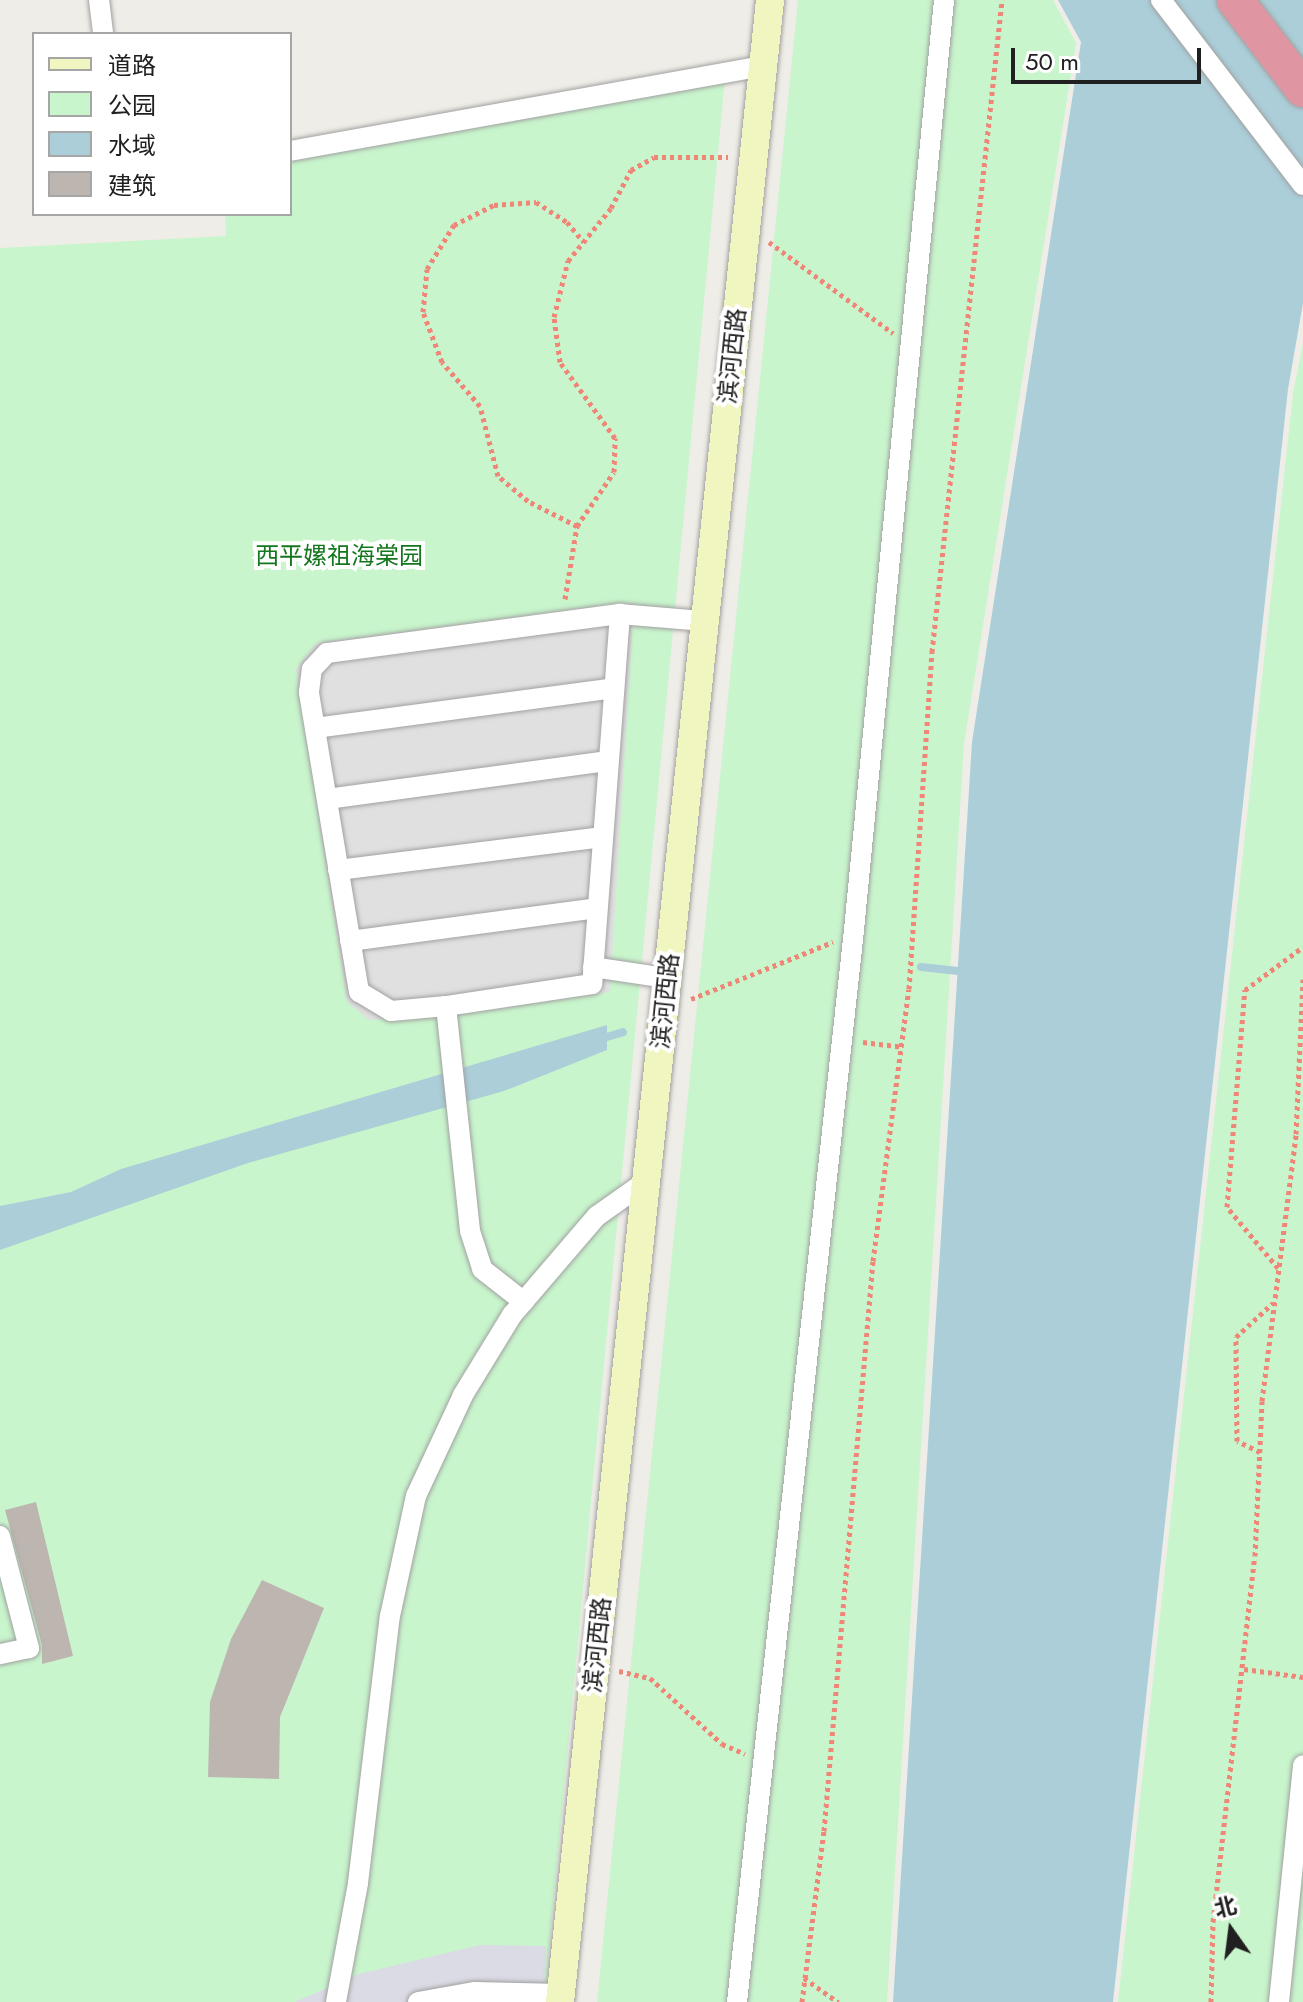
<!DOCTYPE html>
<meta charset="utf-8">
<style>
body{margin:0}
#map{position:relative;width:1303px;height:2002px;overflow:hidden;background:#efede7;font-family:Jost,"Noto Sans SC",sans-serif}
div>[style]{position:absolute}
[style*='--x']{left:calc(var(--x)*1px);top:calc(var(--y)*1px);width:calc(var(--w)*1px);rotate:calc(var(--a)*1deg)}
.park>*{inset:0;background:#c8f5cc}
.parking>*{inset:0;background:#e0e0e0}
.plaza>*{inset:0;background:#dbdbe5}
.water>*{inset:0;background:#abced9}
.stream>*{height:8px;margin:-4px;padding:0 4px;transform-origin:4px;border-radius:4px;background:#abced9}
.building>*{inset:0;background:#bdb6b0}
.path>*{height:5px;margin-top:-2.5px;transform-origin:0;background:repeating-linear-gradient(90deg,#ef8678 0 4px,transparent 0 8px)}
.roads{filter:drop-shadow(0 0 2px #a1a1a1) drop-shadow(0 0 2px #a1a1a1)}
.street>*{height:20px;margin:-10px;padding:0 10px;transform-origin:10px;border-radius:10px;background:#fff}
.secondary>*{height:28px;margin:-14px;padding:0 14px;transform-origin:14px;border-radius:14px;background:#f1f5bf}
.highway>*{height:36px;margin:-18px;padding:0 18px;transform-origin:18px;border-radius:18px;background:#e095a2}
span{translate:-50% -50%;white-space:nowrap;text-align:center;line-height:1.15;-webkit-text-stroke:8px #fff;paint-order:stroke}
.street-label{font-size:24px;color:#202020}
.park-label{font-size:24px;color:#14771e}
.legend{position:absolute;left:32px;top:32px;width:260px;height:184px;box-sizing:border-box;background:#fff;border:2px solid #a6a6a6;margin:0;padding:10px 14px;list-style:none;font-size:24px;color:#202020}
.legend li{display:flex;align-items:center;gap:16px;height:40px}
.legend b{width:40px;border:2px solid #a6a6a6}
.north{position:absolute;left:1191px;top:1890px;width:80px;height:80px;-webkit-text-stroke:6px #fff;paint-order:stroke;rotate:346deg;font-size:22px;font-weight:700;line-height:32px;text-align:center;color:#202020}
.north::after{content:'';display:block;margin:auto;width:28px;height:36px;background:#202020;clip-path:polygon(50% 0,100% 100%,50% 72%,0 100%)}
.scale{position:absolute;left:1011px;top:48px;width:190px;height:36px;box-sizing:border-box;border:4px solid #202020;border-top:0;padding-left:10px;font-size:24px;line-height:28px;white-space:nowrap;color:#202020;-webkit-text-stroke:6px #fff;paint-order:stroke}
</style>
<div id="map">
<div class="park">
<div style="clip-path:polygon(798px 0,1053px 0,1076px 43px,964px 744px,887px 2002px,597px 2002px)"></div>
<div style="clip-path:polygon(725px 78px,544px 2002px,0 2002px,0 248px,226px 236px,225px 214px,290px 214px,290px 161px)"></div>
<div style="clip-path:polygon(1303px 343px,1303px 2002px,1118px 2002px,1293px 394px)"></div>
</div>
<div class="parking">
<div style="clip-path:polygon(634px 602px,610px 992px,482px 1011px,369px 1020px,347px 1002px,296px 669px,316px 643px)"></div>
</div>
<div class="plaza">
<div style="clip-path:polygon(480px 1945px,546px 1946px,543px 2002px,295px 2002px,359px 1974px)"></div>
</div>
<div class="water">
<div style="clip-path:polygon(1058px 0,1303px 0,1303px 303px,1288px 389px,1113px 2002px,893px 2002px,972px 742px,1081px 42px)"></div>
<div style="clip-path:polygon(607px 1025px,607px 1050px,504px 1091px,248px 1163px,0 1250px,0 1206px,71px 1192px,121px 1169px)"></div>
</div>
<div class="stream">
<div style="--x:921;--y:967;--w:47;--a:6.1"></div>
<div style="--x:597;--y:1040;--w:27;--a:-17"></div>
</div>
<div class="building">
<div style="clip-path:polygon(36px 1502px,73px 1656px,42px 1664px,42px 1645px,5px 1510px)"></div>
<div style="clip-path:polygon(262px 1580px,324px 1608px,280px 1717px,279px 1779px,208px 1777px,210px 1702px,231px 1639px)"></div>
</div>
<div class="path">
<div style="--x:769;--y:242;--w:154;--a:36.3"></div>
<div style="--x:577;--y:526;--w:55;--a:-153"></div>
<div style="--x:528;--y:501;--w:39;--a:-140"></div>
<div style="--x:498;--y:476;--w:72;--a:-104.4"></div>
<div style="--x:480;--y:406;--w:58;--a:-130.8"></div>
<div style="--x:442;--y:362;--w:53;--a:-110.8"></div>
<div style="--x:423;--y:312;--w:43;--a:-84.7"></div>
<div style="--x:427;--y:269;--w:52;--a:-58.5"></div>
<div style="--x:454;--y:225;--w:45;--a:-26.6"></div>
<div style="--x:494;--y:205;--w:42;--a:-4.1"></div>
<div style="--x:536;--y:202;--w:37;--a:33"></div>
<div style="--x:567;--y:222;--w:26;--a:50"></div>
<div style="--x:565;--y:599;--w:74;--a:-80.7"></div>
<div style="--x:577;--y:526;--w:65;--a:-55.6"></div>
<div style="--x:614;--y:472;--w:34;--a:-88"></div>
<div style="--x:615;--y:438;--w:94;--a:-125.9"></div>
<div style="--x:560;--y:362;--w:45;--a:-97.6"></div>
<div style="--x:554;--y:317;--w:58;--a:-76"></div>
<div style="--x:568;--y:261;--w:68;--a:-50.9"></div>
<div style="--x:611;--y:208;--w:43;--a:-62.2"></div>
<div style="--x:631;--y:170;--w:26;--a:-29"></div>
<div style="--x:654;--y:157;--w:74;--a:0"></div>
<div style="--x:691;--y:999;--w:153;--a:-21.9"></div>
<div style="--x:863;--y:1042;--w:39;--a:7"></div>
<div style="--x:1278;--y:1268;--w:80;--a:-129.9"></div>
<div style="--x:1227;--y:1207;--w:218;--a:-85.3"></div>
<div style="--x:1245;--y:990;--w:72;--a:-36.6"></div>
<div style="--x:1260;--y:1452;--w:25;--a:-154"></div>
<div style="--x:1237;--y:1441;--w:104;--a:-90.6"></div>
<div style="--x:1236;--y:1337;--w:50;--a:-42.6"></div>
<div style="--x:1244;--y:1669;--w:60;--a:7.7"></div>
<div style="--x:619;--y:1671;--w:32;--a:13"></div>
<div style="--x:650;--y:1678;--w:98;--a:42.5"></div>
<div style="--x:722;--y:1744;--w:25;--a:23"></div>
<div style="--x:804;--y:1978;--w:42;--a:35.2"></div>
<div style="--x:802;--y:2002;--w:172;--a:-82.7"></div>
<div style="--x:824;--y:1831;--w:572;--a:-85.09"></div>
<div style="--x:873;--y:1261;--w:274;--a:-82.5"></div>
<div style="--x:909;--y:989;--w:338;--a:-86.1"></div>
<div style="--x:932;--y:652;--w:656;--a:-83.87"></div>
<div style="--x:1211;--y:2002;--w:80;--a:-88.6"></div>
<div style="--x:1213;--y:1922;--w:368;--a:-83.5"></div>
<div style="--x:1255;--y:1556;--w:155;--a:-87.4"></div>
<div style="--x:1262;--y:1401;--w:269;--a:-82.7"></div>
<div style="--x:1296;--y:1134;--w:155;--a:-87.4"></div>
</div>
<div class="roads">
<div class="street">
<div style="--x:99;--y:0;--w:34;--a:83"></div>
<div style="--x:1161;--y:0;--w:233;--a:52.5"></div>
<div style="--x:290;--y:151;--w:481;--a:-10.2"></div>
<div style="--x:620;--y:614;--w:84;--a:4.8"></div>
<div style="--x:315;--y:728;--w:302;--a:-7.6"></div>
<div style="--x:327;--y:799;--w:284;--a:-7.7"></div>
<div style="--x:338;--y:870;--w:267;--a:-7.1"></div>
<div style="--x:350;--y:941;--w:249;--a:-7.6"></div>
<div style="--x:593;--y:967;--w:75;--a:8.5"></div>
<div style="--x:446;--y:1006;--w:55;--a:174.8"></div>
<div style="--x:391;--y:1011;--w:37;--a:-149"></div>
<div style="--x:359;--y:992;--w:304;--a:-99.5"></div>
<div style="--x:309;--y:692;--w:23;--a:-83"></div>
<div style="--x:312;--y:669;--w:22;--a:-47"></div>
<div style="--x:327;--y:653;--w:296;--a:-7.6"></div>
<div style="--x:620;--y:614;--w:371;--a:94.3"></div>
<div style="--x:592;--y:984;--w:148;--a:171.4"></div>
<div style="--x:446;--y:1006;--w:226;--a:83.9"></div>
<div style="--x:470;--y:1231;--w:40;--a:72"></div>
<div style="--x:482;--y:1269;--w:53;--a:38.2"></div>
<div style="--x:0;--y:1536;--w:116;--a:75.5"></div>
<div style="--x:29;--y:1648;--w:30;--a:168"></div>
<div style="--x:336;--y:2002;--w:121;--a:-79.5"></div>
<div style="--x:358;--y:1883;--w:269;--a:-83.2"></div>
<div style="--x:390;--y:1616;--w:123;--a:-77.8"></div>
<div style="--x:416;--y:1496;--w:111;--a:-65"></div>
<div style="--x:463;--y:1395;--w:94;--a:-58.5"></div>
<div style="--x:512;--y:1315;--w:130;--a:-49.4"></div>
<div style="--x:597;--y:1216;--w:59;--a:-35.3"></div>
<div style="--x:418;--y:2002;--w:58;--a:-10"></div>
<div style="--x:475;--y:1992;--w:86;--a:1.3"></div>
<div style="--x:737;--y:2002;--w:1068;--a:-83.77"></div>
<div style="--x:853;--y:940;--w:944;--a:-84.47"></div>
<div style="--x:1279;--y:2002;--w:238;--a:-84.2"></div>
</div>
<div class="secondary">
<div style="--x:560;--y:2002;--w:2013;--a:-84.01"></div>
</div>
<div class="highway">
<div style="--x:1235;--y:0;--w:112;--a:52.6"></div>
</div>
</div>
<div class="street-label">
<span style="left:732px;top:356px;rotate:-84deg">滨河西路</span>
<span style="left:665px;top:1001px;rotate:-84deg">滨河西路</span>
<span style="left:597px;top:1645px;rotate:-84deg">滨河西路</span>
</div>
<div class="park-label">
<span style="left:339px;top:556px">西平嫘祖海棠园</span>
</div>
<ul class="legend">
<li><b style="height:10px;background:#f1f5bf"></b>道路</li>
<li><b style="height:22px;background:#c8f5cc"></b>公园</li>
<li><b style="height:22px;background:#abced9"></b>水域</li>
<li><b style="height:22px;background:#bdb6b0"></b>建筑</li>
</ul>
<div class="north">北</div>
<div class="scale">50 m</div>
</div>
